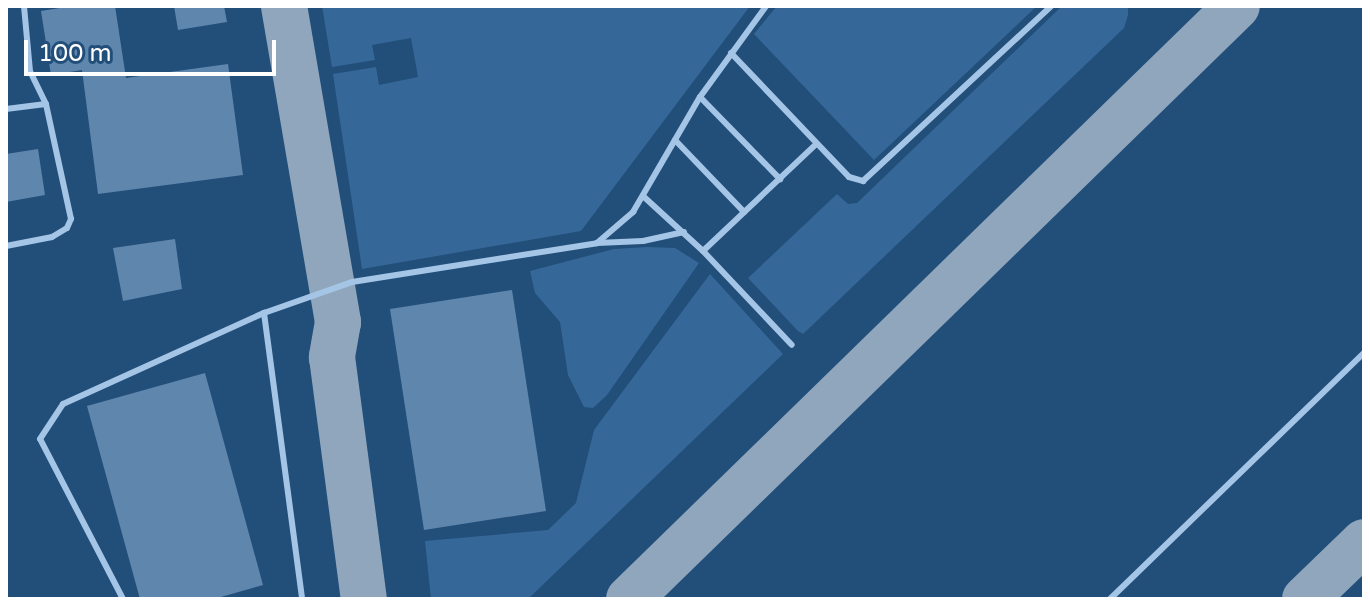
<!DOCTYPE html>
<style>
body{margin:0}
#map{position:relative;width:1370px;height:605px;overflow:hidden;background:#224e7a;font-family:"Varela Round",sans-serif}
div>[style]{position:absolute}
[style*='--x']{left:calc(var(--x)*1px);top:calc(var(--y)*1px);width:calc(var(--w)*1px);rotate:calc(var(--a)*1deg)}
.green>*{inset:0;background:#356898}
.taxiway>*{height:46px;margin:-23px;padding:0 23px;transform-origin:23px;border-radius:23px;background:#90a6bc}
.building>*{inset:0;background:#5f87ae}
.service>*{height:6px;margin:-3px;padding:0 3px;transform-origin:3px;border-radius:3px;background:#a4c5e5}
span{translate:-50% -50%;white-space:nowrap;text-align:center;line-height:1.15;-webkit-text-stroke:6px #224e7a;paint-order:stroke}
.frame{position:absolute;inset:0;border:8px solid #fff;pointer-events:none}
.scale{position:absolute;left:24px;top:40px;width:252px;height:36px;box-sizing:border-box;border:4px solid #fff;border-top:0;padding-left:10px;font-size:24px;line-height:28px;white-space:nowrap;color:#fff;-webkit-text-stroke:6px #224e7a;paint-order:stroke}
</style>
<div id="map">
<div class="green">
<div style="clip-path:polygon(322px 6px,750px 6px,581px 231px,362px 269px,333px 74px,376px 67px,379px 85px,418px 77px,411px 38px,372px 45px,375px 60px,332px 67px)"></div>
<div style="clip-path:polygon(777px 6px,1037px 6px,874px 160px,754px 34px)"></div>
<div style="clip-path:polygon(1062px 6px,1128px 6px,1128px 15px,1124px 28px,803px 334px,798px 331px,748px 278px,837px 194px,848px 204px,857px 203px)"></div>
<div style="clip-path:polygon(647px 247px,675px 248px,699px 263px,607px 395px,593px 408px,584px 407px,568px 375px,560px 322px,535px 293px,530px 271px,614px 249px)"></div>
<div style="clip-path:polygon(710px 274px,783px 354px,528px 599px,431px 599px,425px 541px,548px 530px,576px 503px,594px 430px)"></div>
</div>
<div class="taxiway">
<div style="--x:284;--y:6;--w:321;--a:80.3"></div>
<div style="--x:338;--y:322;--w:36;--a:100"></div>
<div style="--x:332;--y:357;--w:244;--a:82.5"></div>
<div style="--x:629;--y:599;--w:849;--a:-44.28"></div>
<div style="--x:1305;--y:599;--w:82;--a:-44"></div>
</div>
<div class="building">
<div style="clip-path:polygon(72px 6px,115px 6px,126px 78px,228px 64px,243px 175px,98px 194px,82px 70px,51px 75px,41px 11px)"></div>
<div style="clip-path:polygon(174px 6px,224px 6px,227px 22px,178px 30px)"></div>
<div style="clip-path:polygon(38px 149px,45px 195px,6px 202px,6px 154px)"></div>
<div style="clip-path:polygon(175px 239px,182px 289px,123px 301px,113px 248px)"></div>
<div style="clip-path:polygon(512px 290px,546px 511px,424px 530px,390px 309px)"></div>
<div style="clip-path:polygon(205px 373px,263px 585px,214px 599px,140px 599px,87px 406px)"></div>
</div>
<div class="service">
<div style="--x:731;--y:53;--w:171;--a:46.4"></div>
<div style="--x:849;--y:177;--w:15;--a:16"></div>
<div style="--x:863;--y:181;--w:257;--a:-42.9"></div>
<div style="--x:700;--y:97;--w:115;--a:45.7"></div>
<div style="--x:6;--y:109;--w:40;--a:-7.1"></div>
<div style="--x:675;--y:140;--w:100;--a:46.2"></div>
<div style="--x:643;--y:196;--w:81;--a:42.5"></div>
<div style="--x:703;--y:251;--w:129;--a:46.6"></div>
<div style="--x:597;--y:243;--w:46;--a:-2.5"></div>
<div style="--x:643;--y:241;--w:42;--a:-12.4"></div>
<div style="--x:6;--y:246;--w:47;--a:-11.1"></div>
<div style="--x:52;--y:237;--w:17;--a:-31"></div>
<div style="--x:67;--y:228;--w:10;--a:-66"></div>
<div style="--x:71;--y:219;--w:118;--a:-102.3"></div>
<div style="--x:46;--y:104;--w:37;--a:-116"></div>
<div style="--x:30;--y:71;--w:65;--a:-95.3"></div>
<div style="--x:703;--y:251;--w:156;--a:-43.4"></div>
<div style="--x:264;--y:313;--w:289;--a:82.4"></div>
<div style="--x:123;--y:599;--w:180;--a:-117.4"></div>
<div style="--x:40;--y:439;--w:42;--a:-56.7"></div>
<div style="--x:63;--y:404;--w:221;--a:-24.4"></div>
<div style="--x:264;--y:313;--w:93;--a:-19.4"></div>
<div style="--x:352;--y:282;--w:248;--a:-9"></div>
<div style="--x:597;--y:243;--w:48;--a:-40.7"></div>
<div style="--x:633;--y:212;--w:133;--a:-59.8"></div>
<div style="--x:700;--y:97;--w:112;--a:-54"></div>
<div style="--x:1110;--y:599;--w:354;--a:-44.1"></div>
</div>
<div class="frame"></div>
<div class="scale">100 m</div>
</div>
